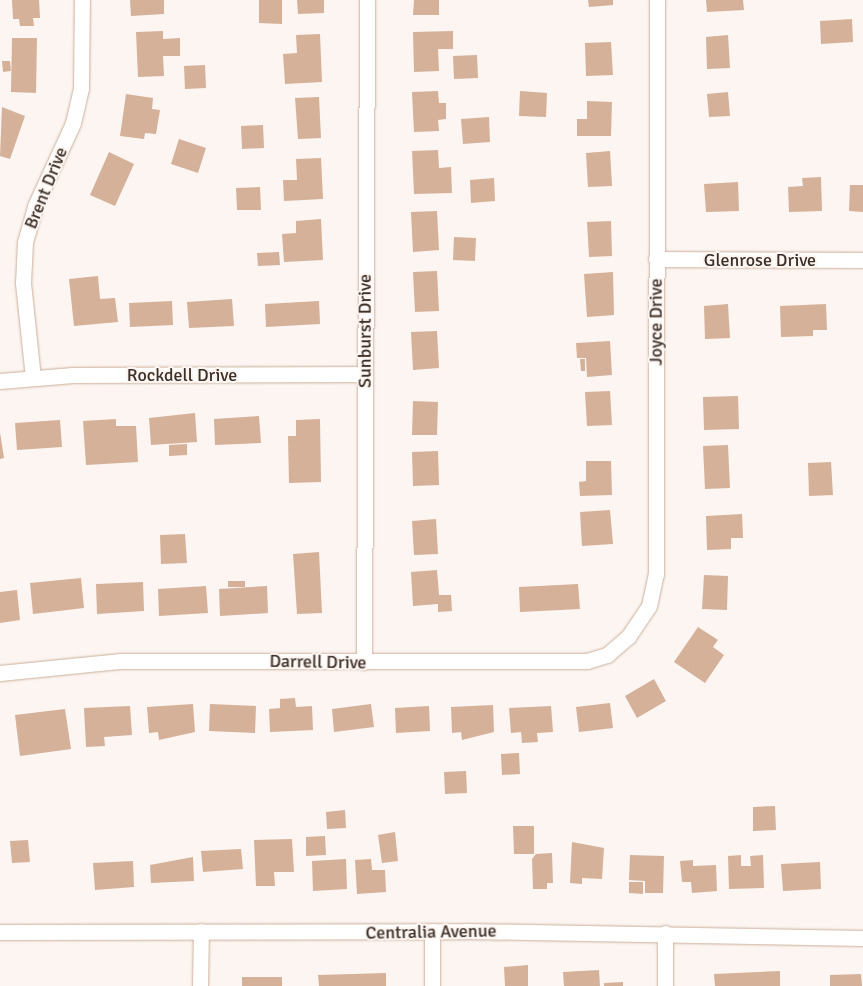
<!DOCTYPE html>
<style>
body{margin:0}
#map{position:relative;width:863px;height:986px;overflow:hidden;background:#fcf5f1;font-family:Signika,sans-serif}
div>[style]{position:absolute}
[style*='--x']{left:calc(var(--x)*1px);top:calc(var(--y)*1px);width:calc(var(--w)*1px);rotate:calc(var(--a)*1deg)}
.building>*{inset:0;background:#d5b199}
.roads{filter:drop-shadow(0 0 1px #cbaf9b) drop-shadow(0 0 1px #cbaf9b)}
.street>*{height:15px;margin:-7.5px;padding:0 7.5px;transform-origin:7.5px;border-radius:7.5px;background:#fff}
span{translate:-50% -50%;white-space:nowrap;text-align:center;line-height:1.15;-webkit-text-stroke:4px #fcf5f1;paint-order:stroke}
.street-label{font-size:18px;color:#3b2f27}
</style>
<div id="map">
<div class="building">
<div style="clip-path:polygon(12px 0,39px 0,40px 18px,33px 18px,34px 26px,20px 26px,19px 19px,13px 19px)"></div>
<div style="clip-path:polygon(130px 0,164px 0,164px 14px,131px 16px)"></div>
<div style="clip-path:polygon(259px 0,282px 0,282px 24px,259px 23px)"></div>
<div style="clip-path:polygon(297px 0,324px 0,324px 13px,298px 14px)"></div>
<div style="clip-path:polygon(414px 0,439px 0,439px 15px,413px 15px)"></div>
<div style="clip-path:polygon(588px 0,613px 0,613px 5px,589px 7px)"></div>
<div style="clip-path:polygon(706px 0,743px 0,744px 10px,707px 12px)"></div>
<div style="clip-path:polygon(852px 19px,853px 42px,821px 44px,820px 21px)"></div>
<div style="clip-path:polygon(163px 31px,163px 39px,180px 38px,180px 56px,163px 56px,164px 76px,138px 77px,136px 32px)"></div>
<div style="clip-path:polygon(453px 31px,453px 49px,438px 49px,439px 71px,414px 72px,413px 32px)"></div>
<div style="clip-path:polygon(320px 34px,322px 82px,285px 84px,283px 54px,297px 53px,296px 35px)"></div>
<div style="clip-path:polygon(728px 35px,730px 68px,707px 69px,706px 37px)"></div>
<div style="clip-path:polygon(12px 38px,37px 38px,36px 93px,11px 92px)"></div>
<div style="clip-path:polygon(611px 42px,613px 75px,586px 76px,585px 43px)"></div>
<div style="clip-path:polygon(477px 55px,478px 78px,454px 79px,453px 56px)"></div>
<div style="clip-path:polygon(2px 61px,10px 61px,11px 71px,3px 72px)"></div>
<div style="clip-path:polygon(205px 65px,206px 88px,185px 89px,184px 66px)"></div>
<div style="clip-path:polygon(438px 91px,439px 103px,446px 103px,446px 119px,438px 120px,439px 131px,414px 132px,412px 92px)"></div>
<div style="clip-path:polygon(520px 91px,547px 93px,546px 117px,519px 116px)"></div>
<div style="clip-path:polygon(728px 92px,730px 116px,709px 117px,707px 94px)"></div>
<div style="clip-path:polygon(126px 94px,153px 98px,152px 109px,160px 110px,156px 134px,145px 133px,144px 139px,120px 136px)"></div>
<div style="clip-path:polygon(319px 97px,321px 138px,298px 139px,295px 98px)"></div>
<div style="clip-path:polygon(587px 101px,612px 102px,611px 136px,577px 136px,577px 119px,587px 119px)"></div>
<div style="clip-path:polygon(2px 107px,25px 116px,10px 159px,0 156px)"></div>
<div style="clip-path:polygon(489px 117px,490px 142px,463px 144px,461px 119px)"></div>
<div style="clip-path:polygon(263px 125px,264px 148px,242px 149px,241px 126px)"></div>
<div style="clip-path:polygon(179px 139px,206px 148px,198px 173px,171px 164px)"></div>
<div style="clip-path:polygon(438px 150px,439px 168px,451px 167px,452px 193px,414px 194px,412px 151px)"></div>
<div style="clip-path:polygon(610px 151px,612px 186px,588px 187px,586px 153px)"></div>
<div style="clip-path:polygon(109px 152px,134px 164px,115px 206px,90px 195px)"></div>
<div style="clip-path:polygon(321px 158px,323px 199px,284px 201px,283px 180px,297px 180px,296px 159px)"></div>
<div style="clip-path:polygon(821px 177px,822px 211px,789px 212px,788px 187px,803px 186px,802px 178px)"></div>
<div style="clip-path:polygon(494px 178px,495px 201px,471px 203px,470px 180px)"></div>
<div style="clip-path:polygon(738px 182px,739px 211px,706px 212px,704px 184px)"></div>
<div style="clip-path:polygon(850px 185px,863px 185px,863px 212px,849px 211px)"></div>
<div style="clip-path:polygon(260px 187px,261px 210px,237px 210px,236px 188px)"></div>
<div style="clip-path:polygon(437px 211px,439px 250px,413px 252px,411px 212px)"></div>
<div style="clip-path:polygon(321px 219px,323px 260px,284px 262px,282px 234px,296px 233px,296px 221px)"></div>
<div style="clip-path:polygon(611px 221px,612px 256px,589px 257px,587px 222px)"></div>
<div style="clip-path:polygon(454px 237px,476px 238px,475px 261px,453px 260px)"></div>
<div style="clip-path:polygon(279px 252px,280px 265px,258px 266px,257px 253px)"></div>
<div style="clip-path:polygon(437px 271px,439px 311px,415px 312px,413px 272px)"></div>
<div style="clip-path:polygon(613px 272px,614px 315px,587px 317px,584px 274px)"></div>
<div style="clip-path:polygon(98px 276px,100px 299px,115px 298px,118px 322px,74px 326px,69px 279px)"></div>
<div style="clip-path:polygon(232px 299px,234px 326px,189px 328px,187px 302px)"></div>
<div style="clip-path:polygon(172px 301px,173px 325px,130px 327px,129px 303px)"></div>
<div style="clip-path:polygon(319px 301px,320px 324px,266px 327px,265px 304px)"></div>
<div style="clip-path:polygon(728px 304px,730px 338px,705px 339px,704px 306px)"></div>
<div style="clip-path:polygon(826px 304px,827px 330px,813px 330px,813px 336px,781px 337px,780px 306px)"></div>
<div style="clip-path:polygon(437px 331px,439px 368px,413px 370px,411px 332px)"></div>
<div style="clip-path:polygon(610px 341px,612px 375px,587px 377px,586px 358px,577px 358px,576px 343px)"></div>
<div style="clip-path:polygon(580px 359px,585px 359px,585px 371px,581px 371px)"></div>
<div style="clip-path:polygon(610px 391px,612px 425px,587px 426px,585px 392px)"></div>
<div style="clip-path:polygon(738px 396px,739px 429px,704px 430px,703px 397px)"></div>
<div style="clip-path:polygon(413px 401px,438px 402px,437px 435px,412px 435px)"></div>
<div style="clip-path:polygon(195px 413px,197px 442px,151px 445px,149px 418px)"></div>
<div style="clip-path:polygon(259px 416px,261px 443px,215px 445px,214px 419px)"></div>
<div style="clip-path:polygon(116px 419px,116px 426px,136px 426px,138px 462px,86px 465px,83px 421px)"></div>
<div style="clip-path:polygon(320px 419px,321px 482px,289px 483px,288px 436px,296px 436px,296px 420px)"></div>
<div style="clip-path:polygon(60px 420px,62px 447px,17px 450px,15px 423px)"></div>
<div style="clip-path:polygon(0 432px,4px 458px,0 459px)"></div>
<div style="clip-path:polygon(187px 444px,187px 455px,169px 456px,169px 445px)"></div>
<div style="clip-path:polygon(728px 445px,730px 488px,705px 489px,703px 446px)"></div>
<div style="clip-path:polygon(438px 451px,439px 485px,413px 486px,412px 452px)"></div>
<div style="clip-path:polygon(586px 461px,611px 461px,612px 495px,580px 496px,579px 482px,586px 481px)"></div>
<div style="clip-path:polygon(831px 462px,833px 495px,809px 496px,808px 463px)"></div>
<div style="clip-path:polygon(610px 510px,613px 544px,582px 546px,580px 512px)"></div>
<div style="clip-path:polygon(742px 514px,743px 538px,731px 538px,731px 549px,707px 550px,706px 516px)"></div>
<div style="clip-path:polygon(436px 519px,438px 554px,414px 555px,412px 521px)"></div>
<div style="clip-path:polygon(185px 534px,187px 563px,161px 564px,160px 535px)"></div>
<div style="clip-path:polygon(319px 552px,322px 613px,297px 614px,293px 554px)"></div>
<div style="clip-path:polygon(437px 570px,439px 595px,451px 595px,452px 611px,438px 612px,438px 604px,413px 606px,411px 572px)"></div>
<div style="clip-path:polygon(704px 575px,728px 576px,727px 610px,702px 609px)"></div>
<div style="clip-path:polygon(81px 578px,84px 608px,33px 614px,30px 583px)"></div>
<div style="clip-path:polygon(228px 581px,245px 581px,245px 587px,228px 587px)"></div>
<div style="clip-path:polygon(143px 582px,144px 611px,97px 614px,96px 584px)"></div>
<div style="clip-path:polygon(578px 584px,580px 609px,520px 612px,519px 587px)"></div>
<div style="clip-path:polygon(206px 586px,208px 613px,159px 616px,158px 589px)"></div>
<div style="clip-path:polygon(267px 586px,268px 613px,220px 616px,219px 589px)"></div>
<div style="clip-path:polygon(17px 590px,20px 620px,0 623px,0 592px)"></div>
<div style="clip-path:polygon(698px 627px,718px 640px,713px 647px,724px 655px,705px 683px,674px 662px)"></div>
<div style="clip-path:polygon(654px 679px,666px 701px,637px 718px,625px 696px)"></div>
<div style="clip-path:polygon(295px 698px,296px 707px,312px 706px,313px 730px,270px 732px,269px 709px,280px 708px,280px 699px)"></div>
<div style="clip-path:polygon(610px 703px,613px 728px,579px 732px,576px 707px)"></div>
<div style="clip-path:polygon(193px 704px,195px 732px,159px 740px,158px 732px,149px 733px,147px 707px)"></div>
<div style="clip-path:polygon(210px 704px,256px 706px,255px 733px,209px 731px)"></div>
<div style="clip-path:polygon(371px 704px,374px 727px,334px 732px,332px 709px)"></div>
<div style="clip-path:polygon(493px 705px,494px 732px,462px 740px,461px 732px,452px 733px,451px 707px)"></div>
<div style="clip-path:polygon(130px 706px,132px 735px,104px 737px,105px 746px,86px 747px,84px 708px)"></div>
<div style="clip-path:polygon(429px 706px,430px 731px,396px 733px,395px 708px)"></div>
<div style="clip-path:polygon(551px 706px,553px 732px,537px 733px,538px 742px,522px 743px,521px 732px,511px 733px,509px 708px)"></div>
<div style="clip-path:polygon(65px 709px,71px 749px,20px 756px,15px 715px)"></div>
<div style="clip-path:polygon(519px 753px,520px 774px,502px 775px,501px 754px)"></div>
<div style="clip-path:polygon(466px 771px,467px 793px,445px 794px,444px 772px)"></div>
<div style="clip-path:polygon(775px 806px,776px 830px,753px 831px,753px 807px)"></div>
<div style="clip-path:polygon(345px 810px,346px 828px,327px 829px,326px 812px)"></div>
<div style="clip-path:polygon(513px 826px,534px 826px,534px 854px,514px 854px)"></div>
<div style="clip-path:polygon(395px 832px,398px 861px,382px 863px,378px 835px)"></div>
<div style="clip-path:polygon(325px 836px,326px 855px,306px 856px,306px 837px)"></div>
<div style="clip-path:polygon(292px 839px,294px 872px,274px 872px,275px 886px,256px 886px,254px 840px)"></div>
<div style="clip-path:polygon(28px 840px,30px 862px,12px 863px,10px 841px)"></div>
<div style="clip-path:polygon(572px 842px,604px 848px,602px 879px,582px 878px,582px 884px,570px 883px)"></div>
<div style="clip-path:polygon(241px 849px,243px 869px,203px 872px,201px 851px)"></div>
<div style="clip-path:polygon(552px 853px,553px 883px,547px 883px,547px 889px,533px 889px,532px 859px,536px 854px)"></div>
<div style="clip-path:polygon(630px 855px,664px 856px,663px 893px,645px 893px,645px 881px,629px 880px)"></div>
<div style="clip-path:polygon(741px 855px,741px 866px,751px 866px,750px 856px,763px 855px,764px 888px,729px 889px,728px 856px)"></div>
<div style="clip-path:polygon(193px 857px,194px 881px,151px 883px,150px 865px)"></div>
<div style="clip-path:polygon(346px 859px,347px 889px,313px 891px,312px 861px)"></div>
<div style="clip-path:polygon(371px 859px,372px 870px,385px 870px,386px 892px,357px 894px,355px 860px)"></div>
<div style="clip-path:polygon(693px 860px,693px 866px,716px 865px,717px 891px,692px 893px,691px 882px,682px 882px,680px 861px)"></div>
<div style="clip-path:polygon(133px 861px,134px 887px,95px 890px,93px 863px)"></div>
<div style="clip-path:polygon(820px 862px,821px 889px,783px 891px,781px 864px)"></div>
<div style="clip-path:polygon(629px 882px,643px 882px,643px 894px,629px 893px)"></div>
<div style="clip-path:polygon(528px 965px,528px 986px,505px 986px,504px 967px)"></div>
<div style="clip-path:polygon(599px 970px,600px 986px,564px 986px,563px 972px)"></div>
<div style="clip-path:polygon(780px 971px,780px 986px,715px 986px,714px 974px)"></div>
<div style="clip-path:polygon(386px 973px,386px 986px,319px 986px,318px 975px)"></div>
<div style="clip-path:polygon(861px 974px,862px 986px,830px 986px,830px 975px)"></div>
<div style="clip-path:polygon(242px 977px,282px 977px,282px 986px,242px 986px)"></div>
<div style="clip-path:polygon(623px 982px,623px 986px,604px 986px,604px 983px)"></div>
</div>
<div class="roads">
<div class="street">
<div style="--x:656;--y:259;--w:207;--a:0.3"></div>
<div style="--x:33;--y:378;--w:96;--a:-96"></div>
<div style="--x:23;--y:283;--w:41;--a:-87.2"></div>
<div style="--x:25;--y:242;--w:37;--a:-74"></div>
<div style="--x:35;--y:206;--w:91;--a:-65.4"></div>
<div style="--x:73;--y:123;--w:35;--a:-77"></div>
<div style="--x:81;--y:89;--w:89;--a:-89.4"></div>
<div style="--x:0;--y:381;--w:73;--a:-4.7"></div>
<div style="--x:73;--y:375;--w:292;--a:-0.2"></div>
<div style="--x:364;--y:662;--w:662;--a:-89.74"></div>
<div style="--x:0;--y:673;--w:122;--a:-5.7"></div>
<div style="--x:121;--y:661;--w:466;--a:0"></div>
<div style="--x:587;--y:661;--w:21;--a:-17"></div>
<div style="--x:607;--y:655;--w:28;--a:-41"></div>
<div style="--x:628;--y:637;--w:37;--a:-56"></div>
<div style="--x:649;--y:606;--w:33;--a:-78"></div>
<div style="--x:656;--y:574;--w:574;--a:-89.9"></div>
<div style="--x:432;--y:931;--w:55;--a:90"></div>
<div style="--x:0;--y:932;--w:466;--a:-0.1"></div>
<div style="--x:466;--y:931;--w:397;--a:1"></div>
<div style="--x:665;--y:933;--w:53;--a:90"></div>
<div style="--x:200;--y:986;--w:55;--a:-89"></div>
</div>
</div>
<div class="street-label">
<span style="left:46px;top:188px;rotate:-68deg">Brent Drive</span>
<span style="left:760px;top:260px">Glenrose Drive</span>
<span style="left:656px;top:322px;rotate:-90deg">Joyce Drive</span>
<span style="left:365px;top:331px;rotate:-90deg">Sunburst Drive</span>
<span style="left:182px;top:375px">Rockdell Drive</span>
<span style="left:318px;top:662px;rotate:1deg">Darrell Drive</span>
<span style="left:431px;top:932px;rotate:-1deg">Centralia Avenue</span>
</div>
</div>
